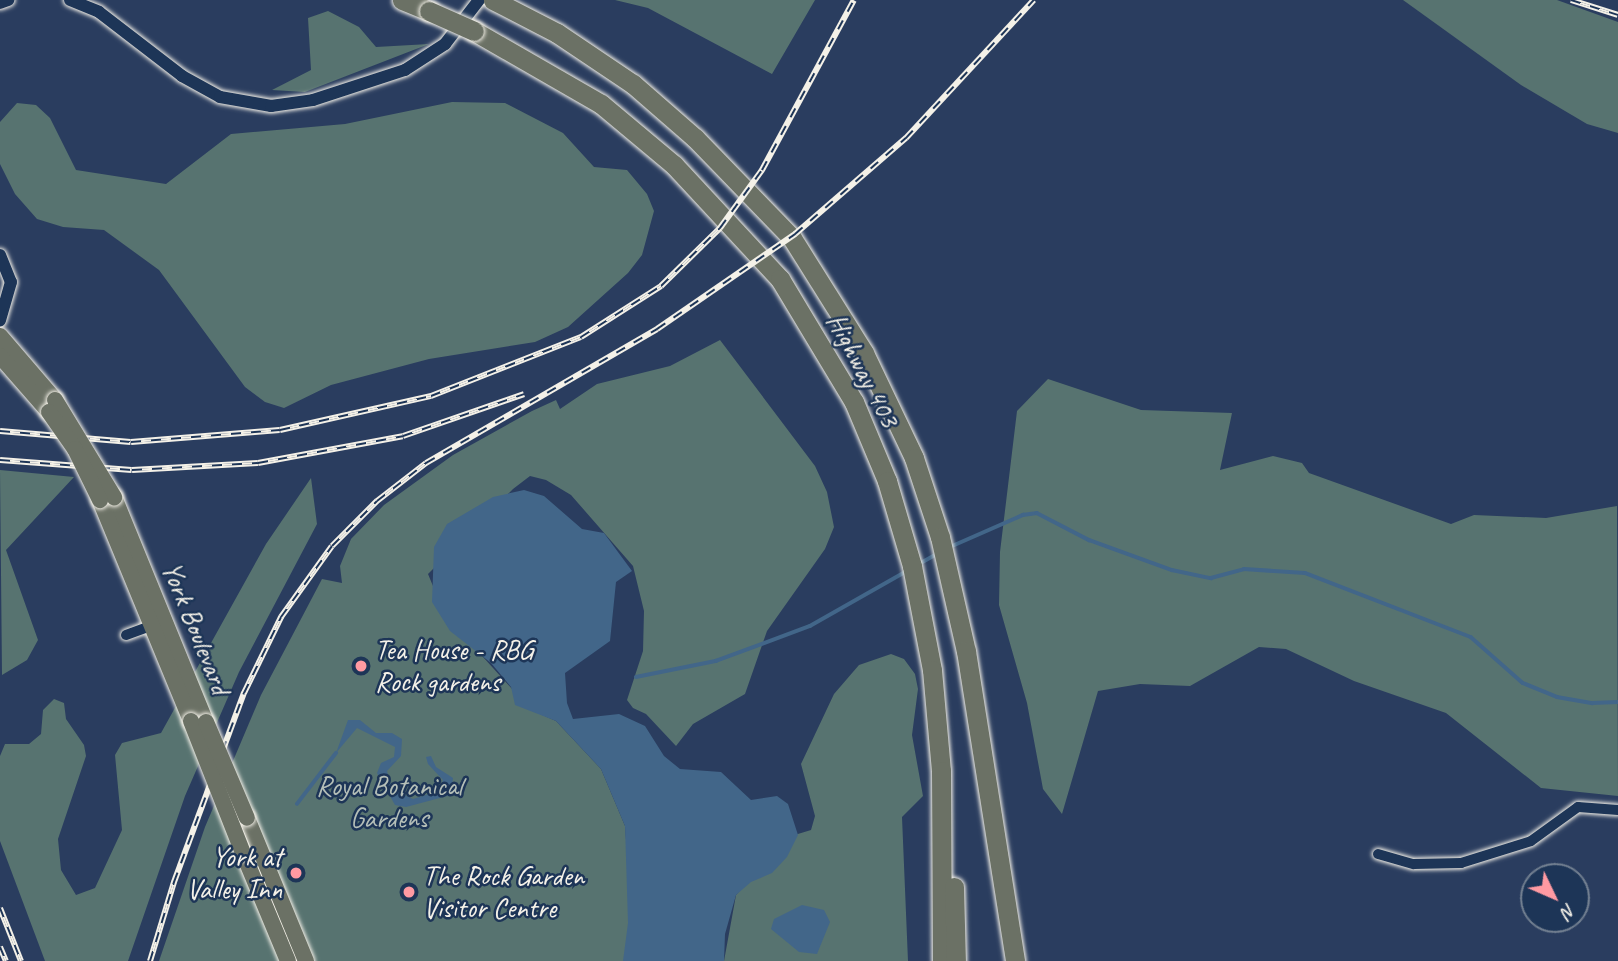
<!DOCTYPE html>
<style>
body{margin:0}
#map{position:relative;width:1618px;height:961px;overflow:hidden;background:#2a3d5f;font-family:Caveat,sans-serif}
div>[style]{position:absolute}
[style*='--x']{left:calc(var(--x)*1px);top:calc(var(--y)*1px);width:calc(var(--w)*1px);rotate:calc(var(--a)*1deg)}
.green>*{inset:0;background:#577370}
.water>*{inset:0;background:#426689}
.stream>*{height:3.5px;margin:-1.75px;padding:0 1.75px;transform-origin:1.75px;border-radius:1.75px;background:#426689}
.roads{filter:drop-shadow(0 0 2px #f4f1e8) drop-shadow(0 0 2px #f4f1e8)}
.minor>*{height:10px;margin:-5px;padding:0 5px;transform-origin:5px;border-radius:5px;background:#1d3557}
.tertiary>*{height:12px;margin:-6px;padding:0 6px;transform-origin:6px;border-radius:6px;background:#1d3557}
.primary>*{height:16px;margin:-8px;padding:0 8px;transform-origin:8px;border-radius:8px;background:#6b7165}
.motorway>*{height:19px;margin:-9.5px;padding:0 9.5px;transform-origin:9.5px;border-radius:9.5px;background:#6b7165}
.rail>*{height:6px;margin-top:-3px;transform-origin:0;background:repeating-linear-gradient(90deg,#1d3557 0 10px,#f4f1e8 0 20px);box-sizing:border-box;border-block:2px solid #f4f1e8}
.bridges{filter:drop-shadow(0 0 2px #f4f1e8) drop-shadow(0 0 2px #f4f1e8)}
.primary-bridge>*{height:16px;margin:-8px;padding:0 8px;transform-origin:8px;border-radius:8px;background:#6b7165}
.motorway-bridge>*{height:19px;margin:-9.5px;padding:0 9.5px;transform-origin:9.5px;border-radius:9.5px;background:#6b7165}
.dots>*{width:19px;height:19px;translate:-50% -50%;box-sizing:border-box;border:4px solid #1d3557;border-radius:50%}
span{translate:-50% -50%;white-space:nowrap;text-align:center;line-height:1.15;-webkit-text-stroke:5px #1d3557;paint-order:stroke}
.street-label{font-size:28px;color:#f4f1e8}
.poi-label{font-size:28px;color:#f4f1e8}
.left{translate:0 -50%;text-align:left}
.right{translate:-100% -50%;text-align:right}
.park-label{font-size:28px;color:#b5bfb8}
.north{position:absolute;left:1520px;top:863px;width:70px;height:70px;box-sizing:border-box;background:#1d3557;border:2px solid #738091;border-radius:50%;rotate:134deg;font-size:19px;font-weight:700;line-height:28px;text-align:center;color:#f4f1e8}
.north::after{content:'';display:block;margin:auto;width:24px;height:32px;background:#ff9aa2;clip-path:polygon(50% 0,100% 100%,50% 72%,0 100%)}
</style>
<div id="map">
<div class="green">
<div style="clip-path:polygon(615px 0,815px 0,772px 74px,648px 8px)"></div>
<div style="clip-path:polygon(1403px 0,1557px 0,1618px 22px,1618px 133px,1587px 124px,1521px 85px)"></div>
<div style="clip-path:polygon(328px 11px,359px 27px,376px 47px,429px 44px,305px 92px,272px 90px,311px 70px,308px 18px)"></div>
<div style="clip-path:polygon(452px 102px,505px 103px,563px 133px,594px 167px,627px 170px,647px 194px,654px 211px,642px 255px,628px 273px,568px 327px,535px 342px,429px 359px,331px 385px,284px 408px,265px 402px,245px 387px,159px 270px,104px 230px,63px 227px,37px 219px,15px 194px,0 164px,0 122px,17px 103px,36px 105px,50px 118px,76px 170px,166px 184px,231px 134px,345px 124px)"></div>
<div style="clip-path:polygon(720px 340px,815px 466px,827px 492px,834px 527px,825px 549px,767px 631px,745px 694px,693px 724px,676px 746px,646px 714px,633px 708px,627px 700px,643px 651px,644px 611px,633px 566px,571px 495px,546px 480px,530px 476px,513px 489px,428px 574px,445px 615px,531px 710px,556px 721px,601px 769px,625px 826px,635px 961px,159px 961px,205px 827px,261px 695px,322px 579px,342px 583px,340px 566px,351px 539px,384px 505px,453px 455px,532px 411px,556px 400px,560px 409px,597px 384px,670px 366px)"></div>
<div style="clip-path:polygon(1048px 379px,1141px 410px,1232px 413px,1220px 470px,1273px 456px,1302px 463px,1309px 473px,1451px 524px,1474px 515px,1546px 518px,1617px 506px,1618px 796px,1541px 788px,1446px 713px,1354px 681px,1286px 649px,1259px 647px,1190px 686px,1140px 684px,1098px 691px,1062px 814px,1043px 789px,1027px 703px,999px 605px,1000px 552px,1017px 411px)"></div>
<div style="clip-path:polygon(0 470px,74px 477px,6px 550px,38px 640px,27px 660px,2px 675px)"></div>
<div style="clip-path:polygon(311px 478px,317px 524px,239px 672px,185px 796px,128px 961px,45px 961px,0 841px,0 756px,5px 744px,29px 744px,41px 734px,43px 710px,54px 699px,64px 703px,66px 719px,84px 745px,86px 756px,58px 839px,61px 870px,76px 895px,95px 888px,122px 830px,115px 755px,122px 743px,161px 733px,266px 544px)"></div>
<div style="clip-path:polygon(891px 654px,904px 659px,915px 674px,918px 689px,912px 735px,923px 796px,902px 817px,908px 961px,724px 961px,736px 895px,788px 837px,811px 830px,815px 816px,801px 764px,834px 694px,859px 665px)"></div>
</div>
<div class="water">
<div style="clip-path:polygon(524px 490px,544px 496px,582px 529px,604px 533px,632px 571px,616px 582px,610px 641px,565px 673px,567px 703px,573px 719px,619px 714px,645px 726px,664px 756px,680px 769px,721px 772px,751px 800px,777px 796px,788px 804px,798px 835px,787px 857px,772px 873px,751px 882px,736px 895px,725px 934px,724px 961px,623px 961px,628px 923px,625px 826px,601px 769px,556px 721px,515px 705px,511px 687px,491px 663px,450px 631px,432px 602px,434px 547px,447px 524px,493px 497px)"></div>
<div style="clip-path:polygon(348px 720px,360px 720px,376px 733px,392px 733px,402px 739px,401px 756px,387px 771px,392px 789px,413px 799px,439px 791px,443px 780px,428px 764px,426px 757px,431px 756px,436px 767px,453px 778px,451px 795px,406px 807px,395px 805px,377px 773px,381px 763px,394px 757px,395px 747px,357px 728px,336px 753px)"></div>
<div style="clip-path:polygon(802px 905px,824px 910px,830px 922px,817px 954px,799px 952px,771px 929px,774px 919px)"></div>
</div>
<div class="stream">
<div style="--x:950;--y:547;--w:80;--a:-23.7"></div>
<div style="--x:1023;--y:515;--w:14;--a:-8"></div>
<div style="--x:1037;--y:513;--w:59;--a:27.4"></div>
<div style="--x:1089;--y:540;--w:88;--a:19.9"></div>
<div style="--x:1172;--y:570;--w:40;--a:12"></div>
<div style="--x:1211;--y:578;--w:34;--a:-15"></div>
<div style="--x:1244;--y:569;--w:61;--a:3.8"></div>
<div style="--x:1305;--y:573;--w:178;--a:21.1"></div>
<div style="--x:1471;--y:637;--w:69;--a:41.5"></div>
<div style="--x:1523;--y:683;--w:37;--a:22"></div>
<div style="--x:1557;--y:697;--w:36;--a:10"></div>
<div style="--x:1592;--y:703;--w:26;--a:-2"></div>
<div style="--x:919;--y:564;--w:21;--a:-29"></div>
<div style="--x:636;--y:677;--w:82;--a:-11.3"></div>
<div style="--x:716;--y:661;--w:100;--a:-20.4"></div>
<div style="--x:810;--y:626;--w:112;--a:-29.6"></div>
<div style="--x:297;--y:804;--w:64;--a:-52.6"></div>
</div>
<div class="roads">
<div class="minor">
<div style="--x:126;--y:635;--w:32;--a:-20"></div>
<div style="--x:1378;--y:854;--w:37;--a:16"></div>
<div style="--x:1414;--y:864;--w:47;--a:-1.2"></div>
<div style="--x:1461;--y:863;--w:73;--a:-17.4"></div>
<div style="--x:1531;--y:841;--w:58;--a:-35.9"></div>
<div style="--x:1578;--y:807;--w:40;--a:4.3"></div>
</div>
<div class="tertiary">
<div style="--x:70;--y:0;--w:31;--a:22"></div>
<div style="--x:99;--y:12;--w:105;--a:37.6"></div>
<div style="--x:182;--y:76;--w:43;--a:28.9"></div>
<div style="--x:220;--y:97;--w:52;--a:10"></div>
<div style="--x:271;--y:106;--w:42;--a:-8.1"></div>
<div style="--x:313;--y:100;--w:97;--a:-18.1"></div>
<div style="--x:405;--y:70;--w:48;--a:-33"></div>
<div style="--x:445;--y:44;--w:56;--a:-52.3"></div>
<div style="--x:0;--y:3;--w:9;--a:-21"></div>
<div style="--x:0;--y:255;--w:29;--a:68"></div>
<div style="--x:11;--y:282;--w:40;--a:106"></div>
</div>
<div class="primary">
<div style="--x:0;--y:336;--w:84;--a:49.3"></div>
<div style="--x:0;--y:356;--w:74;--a:48.8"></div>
<div style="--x:114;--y:497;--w:243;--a:67.8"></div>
<div style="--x:100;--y:500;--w:239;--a:67.6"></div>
<div style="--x:247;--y:818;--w:155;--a:67.6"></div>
<div style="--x:243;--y:853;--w:117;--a:67.4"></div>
</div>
<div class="motorway">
<div style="--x:402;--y:0;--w:29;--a:22"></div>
<div style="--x:493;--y:0;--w:72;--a:27.3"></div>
<div style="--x:557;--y:33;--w:92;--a:33.9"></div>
<div style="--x:633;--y:84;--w:82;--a:41.1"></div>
<div style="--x:695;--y:138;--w:139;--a:45.9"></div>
<div style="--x:792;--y:238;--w:136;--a:57.9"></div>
<div style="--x:864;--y:353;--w:116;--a:64.5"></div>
<div style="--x:914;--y:458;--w:83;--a:71.8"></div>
<div style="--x:940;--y:537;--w:117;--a:77.2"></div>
<div style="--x:966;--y:651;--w:314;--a:81"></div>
<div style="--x:474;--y:31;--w:146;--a:29.9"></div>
<div style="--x:601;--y:104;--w:95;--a:39.9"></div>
<div style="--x:674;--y:165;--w:156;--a:47.1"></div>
<div style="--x:780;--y:279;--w:144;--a:59"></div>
<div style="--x:854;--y:402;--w:86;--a:67.3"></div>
<div style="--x:887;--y:481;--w:89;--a:73.6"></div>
<div style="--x:912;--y:566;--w:106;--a:79.1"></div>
<div style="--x:932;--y:670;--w:101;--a:84.9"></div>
<div style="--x:941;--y:771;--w:190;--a:89.7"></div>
<div style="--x:954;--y:887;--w:74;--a:88.5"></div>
</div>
</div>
<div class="rail">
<div style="--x:1571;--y:0;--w:49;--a:17.7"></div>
<div style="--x:0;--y:431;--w:131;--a:4.8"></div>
<div style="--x:131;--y:442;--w:149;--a:-4.6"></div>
<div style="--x:280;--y:430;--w:155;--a:-12.7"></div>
<div style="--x:431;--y:396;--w:161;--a:-21.5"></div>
<div style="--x:581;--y:337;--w:95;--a:-32.5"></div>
<div style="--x:661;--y:286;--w:83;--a:-44.5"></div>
<div style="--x:720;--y:228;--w:72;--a:-54.1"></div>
<div style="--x:762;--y:170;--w:193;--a:-61.6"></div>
<div style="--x:0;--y:460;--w:132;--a:4.3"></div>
<div style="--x:132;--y:470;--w:126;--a:-3.2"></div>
<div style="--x:258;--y:463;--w:147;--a:-10.5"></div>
<div style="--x:403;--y:436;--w:128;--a:-19.1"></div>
<div style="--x:0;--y:908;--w:57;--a:68.4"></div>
<div style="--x:0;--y:947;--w:15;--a:67"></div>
<div style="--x:150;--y:961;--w:83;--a:-73.1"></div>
<div style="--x:174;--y:882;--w:202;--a:-69.7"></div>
<div style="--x:244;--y:693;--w:85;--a:-64"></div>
<div style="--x:281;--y:617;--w:87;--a:-54.3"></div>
<div style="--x:332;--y:546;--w:64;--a:-45"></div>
<div style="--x:377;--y:501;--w:62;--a:-37.8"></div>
<div style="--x:426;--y:463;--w:267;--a:-30.1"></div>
<div style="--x:657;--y:329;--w:168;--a:-34.5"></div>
<div style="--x:795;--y:234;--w:147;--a:-40.9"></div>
<div style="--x:906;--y:138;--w:188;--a:-47.2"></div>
</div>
<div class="bridges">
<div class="primary-bridge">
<div style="--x:55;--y:400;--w:114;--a:58.7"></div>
<div style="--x:49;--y:412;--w:45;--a:54.9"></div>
<div style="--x:75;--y:449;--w:57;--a:63.9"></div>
<div style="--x:191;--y:721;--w:142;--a:68.5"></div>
<div style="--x:206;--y:722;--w:104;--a:66.9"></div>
</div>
<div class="motorway-bridge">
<div style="--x:429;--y:11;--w:49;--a:24"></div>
</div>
</div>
<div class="dots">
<div style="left:361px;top:666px;background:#ff9aa2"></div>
<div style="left:296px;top:873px;background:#ff9aa2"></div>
<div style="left:409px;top:892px;background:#ff9aa2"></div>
</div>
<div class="street-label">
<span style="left:863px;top:370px;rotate:62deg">Highway 403</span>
<span style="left:196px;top:628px;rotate:68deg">York Boulevard</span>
</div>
<div class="poi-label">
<span class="left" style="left:375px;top:666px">Tea House - RBG<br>Rock gardens</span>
<span class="right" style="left:282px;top:873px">York at<br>Valley Inn</span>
<span class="left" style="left:423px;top:892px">The Rock Garden<br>Visitor Centre</span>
</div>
<div class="park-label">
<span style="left:389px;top:802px">Royal Botanical<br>Gardens</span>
</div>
<div class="north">N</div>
</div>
